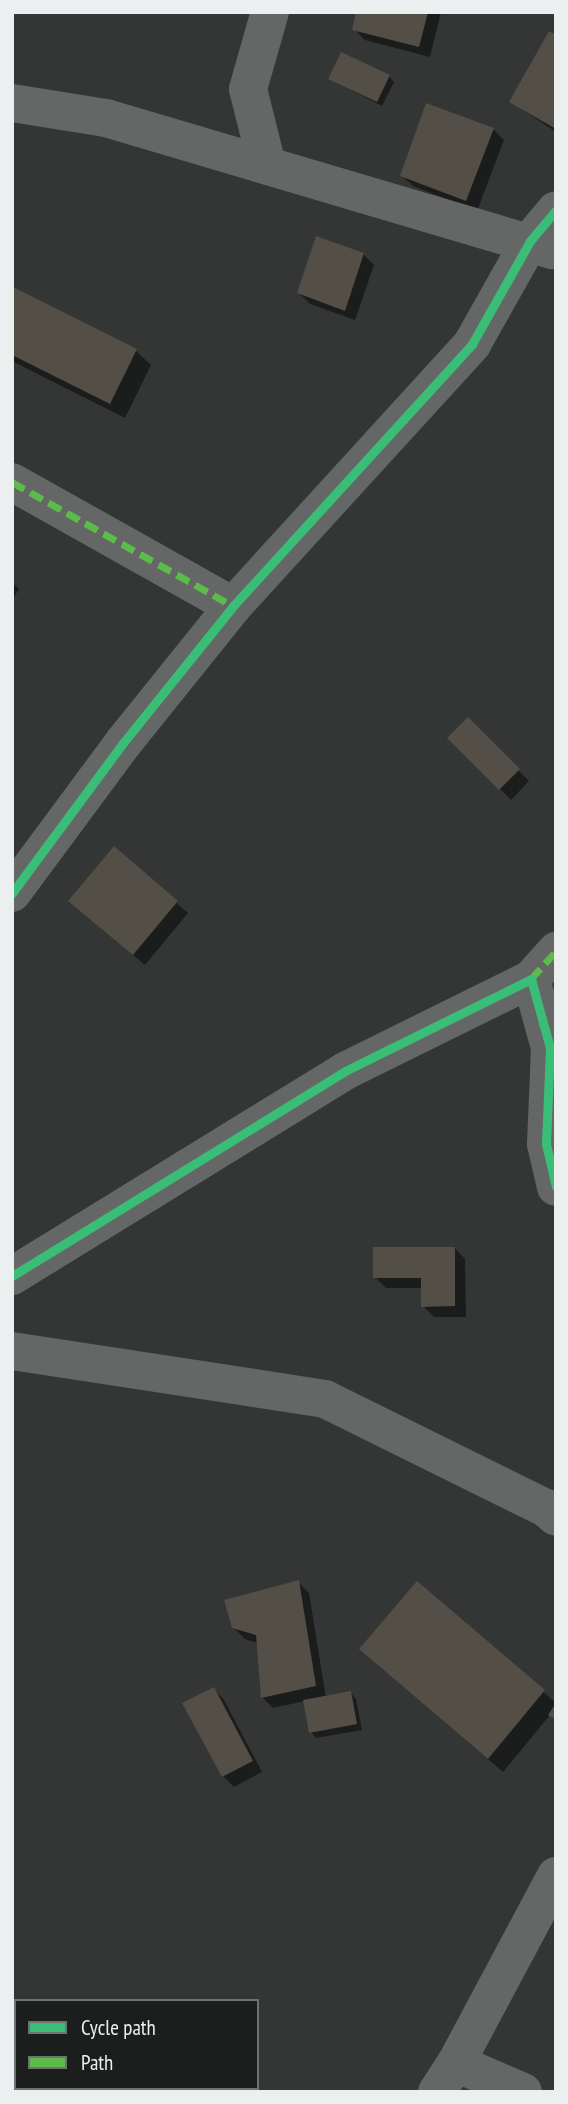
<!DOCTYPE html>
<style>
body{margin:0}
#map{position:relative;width:568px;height:2104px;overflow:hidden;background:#333635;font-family:"PT Sans Narrow",sans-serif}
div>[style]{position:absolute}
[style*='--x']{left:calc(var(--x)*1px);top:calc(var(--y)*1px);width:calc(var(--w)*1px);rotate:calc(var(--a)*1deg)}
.shadow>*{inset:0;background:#0007}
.building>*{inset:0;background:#534e46}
.minor>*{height:38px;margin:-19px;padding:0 19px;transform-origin:19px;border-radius:19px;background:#656666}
.quiet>*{height:7px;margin-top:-3.5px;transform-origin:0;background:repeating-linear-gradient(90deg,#5cbc4b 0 14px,transparent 0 21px)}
.cycleway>*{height:9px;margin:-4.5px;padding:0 4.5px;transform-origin:4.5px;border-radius:4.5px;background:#3abd76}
span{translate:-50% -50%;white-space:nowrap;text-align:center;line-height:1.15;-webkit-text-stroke:7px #1b1e1d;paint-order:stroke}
.frame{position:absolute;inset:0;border:14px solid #ecefef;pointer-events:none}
.legend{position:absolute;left:14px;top:1999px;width:245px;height:91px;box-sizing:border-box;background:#1b1e1d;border:2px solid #6f7271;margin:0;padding:9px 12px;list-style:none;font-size:21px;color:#ecefef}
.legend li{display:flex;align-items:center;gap:14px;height:35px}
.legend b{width:35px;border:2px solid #6f7271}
</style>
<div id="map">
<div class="shadow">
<div style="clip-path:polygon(358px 12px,441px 12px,430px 57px,365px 40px,354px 29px)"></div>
<div style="clip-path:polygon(556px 36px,556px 132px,511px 102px)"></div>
<div style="clip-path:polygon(389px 76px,394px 82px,382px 106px,330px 79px)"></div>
<div style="clip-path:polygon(493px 129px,504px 140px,477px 211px,413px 186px,402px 176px)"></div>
<div style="clip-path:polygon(363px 254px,374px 265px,355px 320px,310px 304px,299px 293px)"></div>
<div style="clip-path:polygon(14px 290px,136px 351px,151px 365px,125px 418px,12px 361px)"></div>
<div style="clip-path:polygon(12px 582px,19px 589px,12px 600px)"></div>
<div style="clip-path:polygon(468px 719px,529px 781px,511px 800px,450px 738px)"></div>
<div style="clip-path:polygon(114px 848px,188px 913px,145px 965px,82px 911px)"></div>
<div style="clip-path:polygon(455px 1248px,465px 1259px,466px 1317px,434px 1317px,423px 1306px,423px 1288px,386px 1288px,375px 1277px)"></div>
<div style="clip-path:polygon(298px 1582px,309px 1593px,326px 1698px,351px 1693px,356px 1699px,362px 1730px,316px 1738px,311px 1732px,305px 1701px,273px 1708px,262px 1697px,258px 1643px,245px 1639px,233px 1627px)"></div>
<div style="clip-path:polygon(417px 1583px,556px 1703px,556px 1721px,550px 1715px,503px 1772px,376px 1663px)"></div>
<div style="clip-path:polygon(214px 1689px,224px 1700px,262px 1772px,234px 1787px,223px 1776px)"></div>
</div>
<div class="building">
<div style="clip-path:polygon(356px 12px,428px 12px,419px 47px,352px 30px)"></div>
<div style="clip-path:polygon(549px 31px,556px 35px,556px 129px,509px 102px)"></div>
<div style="clip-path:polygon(341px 52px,390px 75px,377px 102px,328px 79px)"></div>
<div style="clip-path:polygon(426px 103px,494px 128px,466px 201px,400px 176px)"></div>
<div style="clip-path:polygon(316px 236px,364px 253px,345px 311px,297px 293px)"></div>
<div style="clip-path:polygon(13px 287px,137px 349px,110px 404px,12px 355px)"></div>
<div style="clip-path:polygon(468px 717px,520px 769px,499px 790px,447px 738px)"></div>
<div style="clip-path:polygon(114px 846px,178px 901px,133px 955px,68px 901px)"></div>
<div style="clip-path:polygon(373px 1247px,455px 1247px,455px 1306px,421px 1307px,421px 1278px,373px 1278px)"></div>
<div style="clip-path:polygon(299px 1580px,316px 1686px,261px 1698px,256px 1635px,232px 1628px,224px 1600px)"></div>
<div style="clip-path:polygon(417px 1581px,545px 1690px,488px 1759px,359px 1649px)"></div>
<div style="clip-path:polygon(214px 1687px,253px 1761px,222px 1777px,182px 1703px)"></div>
<div style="clip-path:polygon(351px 1691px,357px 1724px,309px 1733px,303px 1700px)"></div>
<div style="clip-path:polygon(556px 1703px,556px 1720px,548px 1715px)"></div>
</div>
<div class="minor">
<div style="--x:12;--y:103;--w:95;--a:9.1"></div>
<div style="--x:106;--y:118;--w:466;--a:16.5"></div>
<div style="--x:267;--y:165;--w:78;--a:-104"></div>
<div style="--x:248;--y:89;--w:80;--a:-74.1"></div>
<div style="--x:12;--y:482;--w:253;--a:29.3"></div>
<div style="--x:12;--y:893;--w:187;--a:-53.5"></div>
<div style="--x:123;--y:743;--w:176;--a:-51.2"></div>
<div style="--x:233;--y:606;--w:355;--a:-47.6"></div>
<div style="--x:472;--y:344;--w:118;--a:-60.6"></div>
<div style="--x:530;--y:241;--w:40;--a:-50"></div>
<div style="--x:531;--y:979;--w:38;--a:-48"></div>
<div style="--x:12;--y:1276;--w:391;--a:-31.6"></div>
<div style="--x:345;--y:1071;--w:208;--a:-26.3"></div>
<div style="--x:531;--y:979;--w:72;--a:74.6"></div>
<div style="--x:550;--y:1048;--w:96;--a:92.4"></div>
<div style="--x:546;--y:1144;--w:44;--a:76.9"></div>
<div style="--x:12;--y:1351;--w:317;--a:8.7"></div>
<div style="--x:325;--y:1399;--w:246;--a:26.3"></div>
<div style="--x:546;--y:1508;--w:13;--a:42"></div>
<div style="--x:456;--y:2063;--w:212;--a:-61.9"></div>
<div style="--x:12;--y:2087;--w:9;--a:32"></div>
<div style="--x:437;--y:2092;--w:35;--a:-57"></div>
<div style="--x:456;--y:2063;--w:73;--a:23.4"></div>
</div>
<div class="quiet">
<div style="--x:12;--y:482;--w:253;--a:29.3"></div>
<div style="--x:531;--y:979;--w:38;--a:-48"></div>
</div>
<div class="cycleway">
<div style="--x:12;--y:893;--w:187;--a:-53.5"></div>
<div style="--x:123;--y:743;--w:176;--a:-51.2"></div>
<div style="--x:233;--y:606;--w:355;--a:-47.6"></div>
<div style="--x:472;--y:344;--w:118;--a:-60.6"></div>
<div style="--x:530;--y:241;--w:40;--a:-50"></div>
<div style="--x:12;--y:1276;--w:391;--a:-31.6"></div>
<div style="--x:345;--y:1071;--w:208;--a:-26.3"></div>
<div style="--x:531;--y:979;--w:72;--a:74.6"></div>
<div style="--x:550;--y:1048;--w:96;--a:92.4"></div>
<div style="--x:546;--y:1144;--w:44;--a:76.9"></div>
</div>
<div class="frame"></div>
<ul class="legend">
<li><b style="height:9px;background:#3abd76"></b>Cycle path</li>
<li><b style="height:9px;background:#5cbc4b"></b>Path</li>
</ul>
</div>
